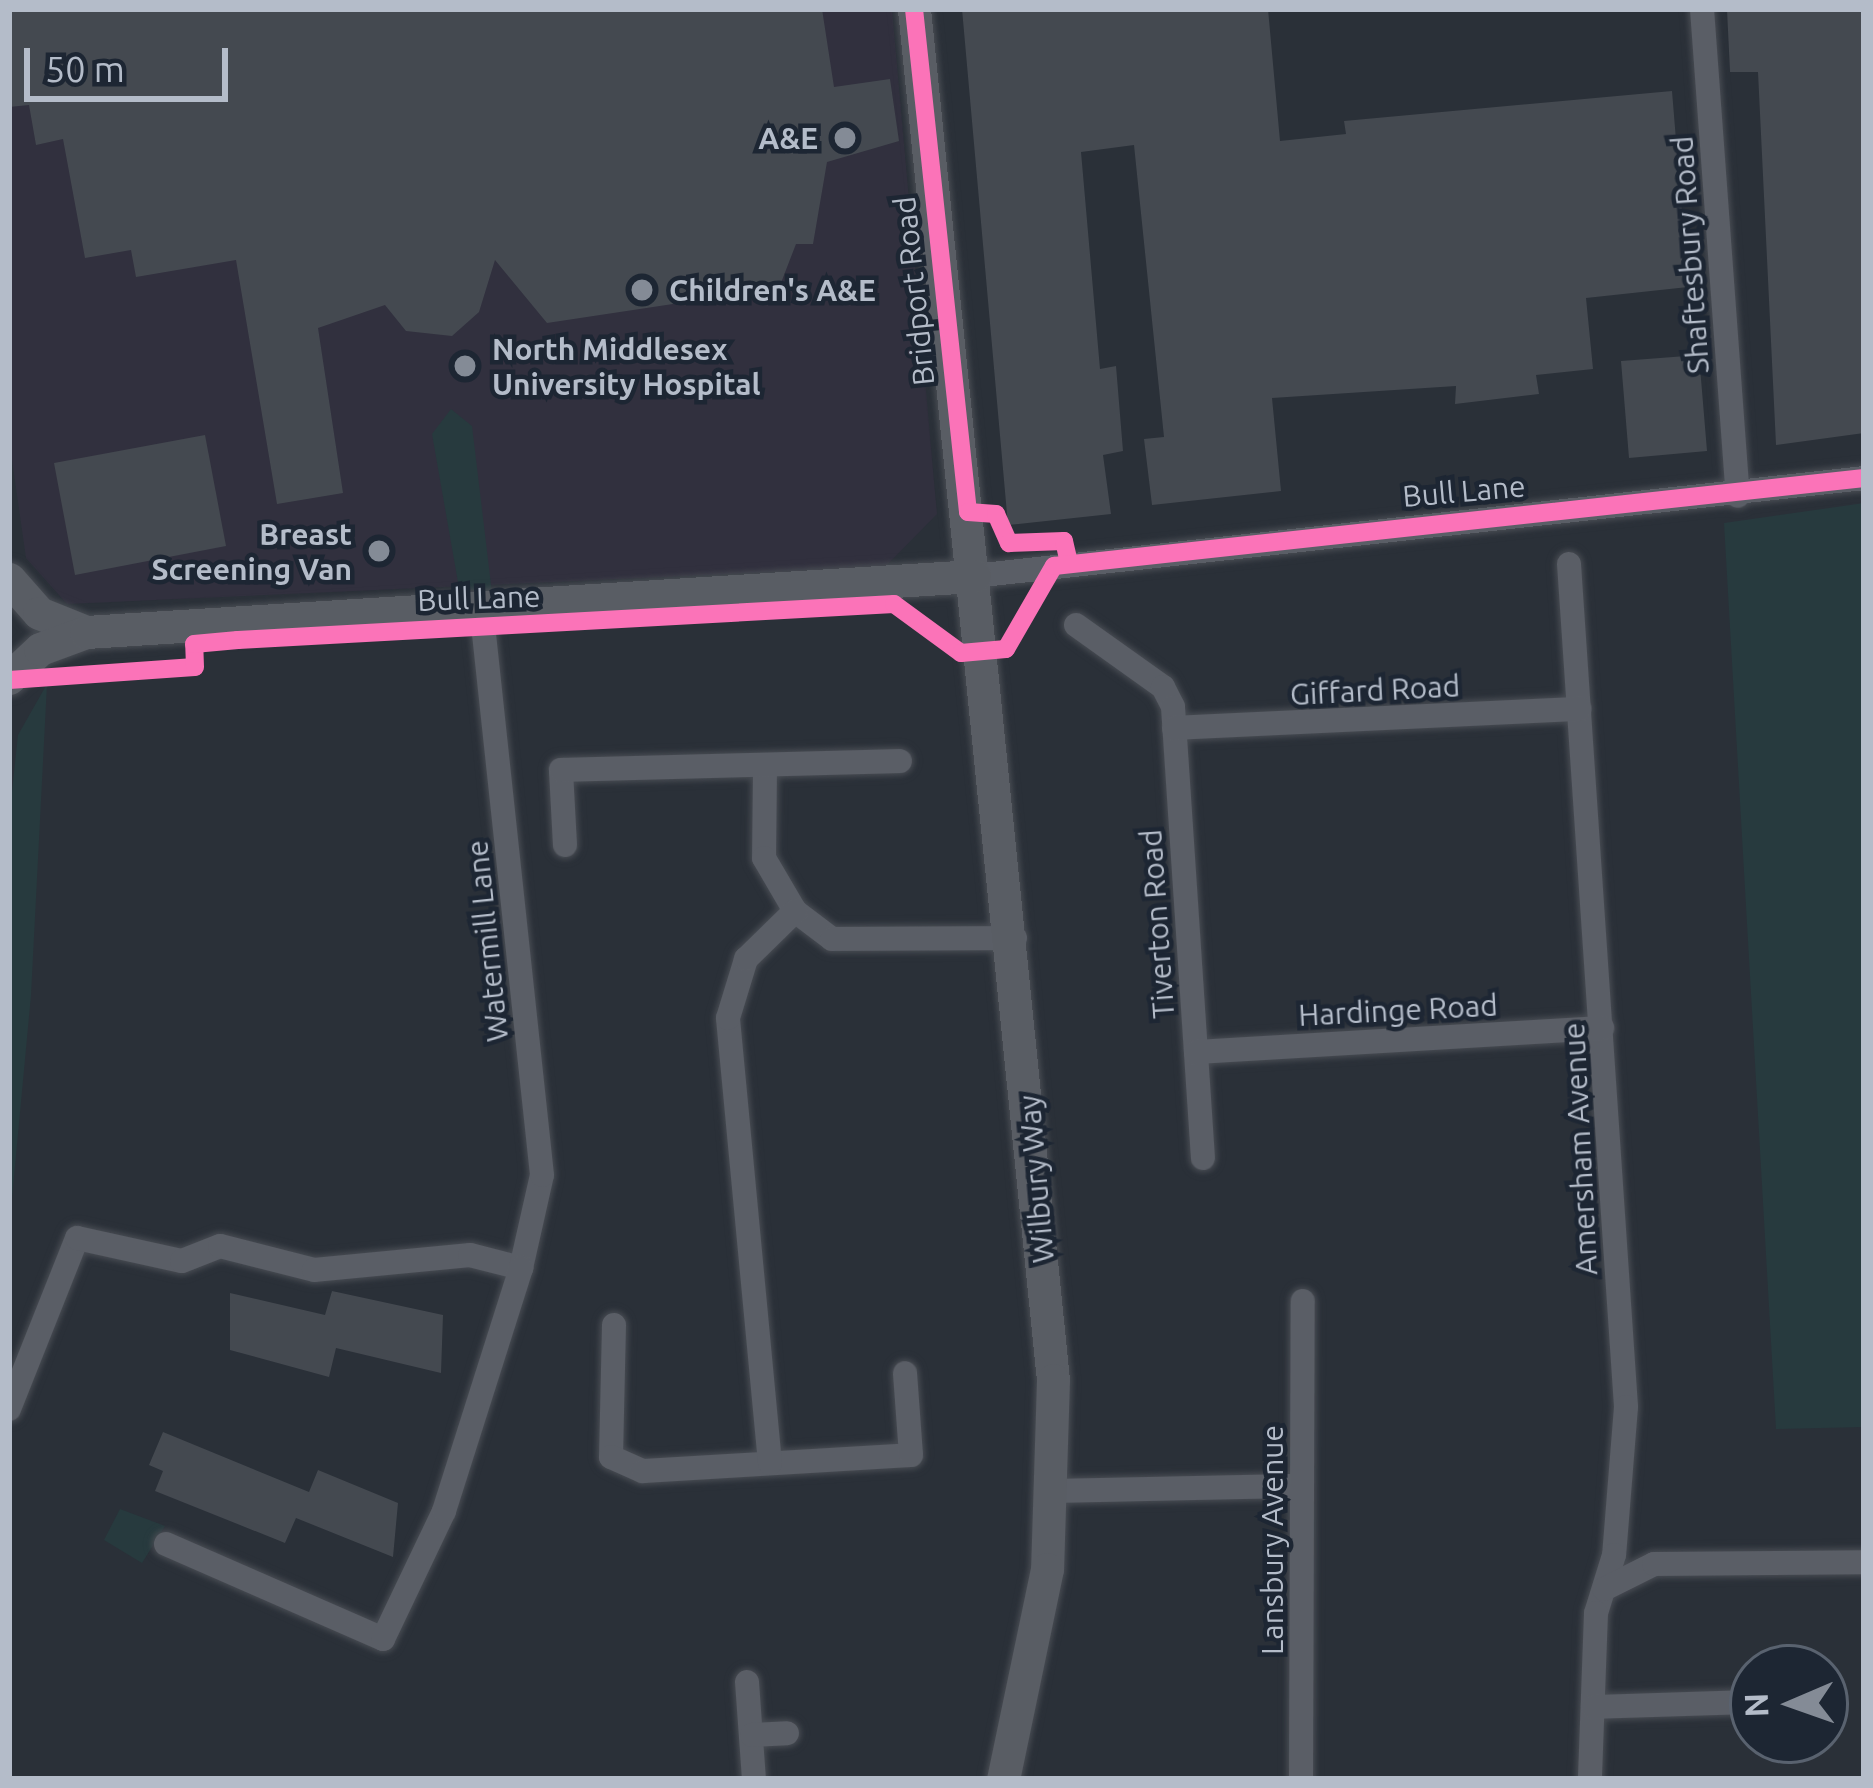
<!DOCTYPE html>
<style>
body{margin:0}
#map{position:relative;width:1873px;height:1788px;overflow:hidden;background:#2a3038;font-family:Ubuntu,sans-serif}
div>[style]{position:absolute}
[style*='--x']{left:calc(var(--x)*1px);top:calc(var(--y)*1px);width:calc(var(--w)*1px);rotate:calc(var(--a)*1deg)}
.medical>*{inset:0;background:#31303e}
.green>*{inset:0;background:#273a3e}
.building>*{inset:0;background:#444950}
.roads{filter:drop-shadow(0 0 3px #484c53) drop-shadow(0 0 3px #484c53)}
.street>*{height:24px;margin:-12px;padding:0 12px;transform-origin:12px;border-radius:12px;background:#5a5e66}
.secondary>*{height:33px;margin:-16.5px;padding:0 16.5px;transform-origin:16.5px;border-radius:16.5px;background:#595d64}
.cycleway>*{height:18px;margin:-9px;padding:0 9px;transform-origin:9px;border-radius:9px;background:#fb73b8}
.dots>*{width:33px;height:33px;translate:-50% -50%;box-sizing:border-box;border:6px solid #1d2633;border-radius:50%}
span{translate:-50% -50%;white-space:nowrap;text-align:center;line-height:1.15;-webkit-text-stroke:9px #1d2633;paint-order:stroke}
.poi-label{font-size:30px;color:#b4bcc9;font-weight:700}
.right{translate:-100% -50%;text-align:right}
.left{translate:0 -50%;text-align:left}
.street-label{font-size:30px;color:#b4bcc9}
.frame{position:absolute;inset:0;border:12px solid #b4bcc9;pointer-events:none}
.north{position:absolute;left:1729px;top:1644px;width:120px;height:120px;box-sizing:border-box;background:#1d2633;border:3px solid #59626f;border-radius:50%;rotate:268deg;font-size:33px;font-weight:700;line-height:48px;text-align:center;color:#b4bcc9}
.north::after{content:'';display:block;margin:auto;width:42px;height:54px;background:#848b96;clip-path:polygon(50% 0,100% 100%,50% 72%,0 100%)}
.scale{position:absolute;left:24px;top:48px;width:204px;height:54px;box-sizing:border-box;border:6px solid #b4bcc9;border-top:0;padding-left:15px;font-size:36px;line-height:42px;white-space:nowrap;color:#b4bcc9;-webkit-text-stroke:9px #1d2633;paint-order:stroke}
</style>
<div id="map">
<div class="medical">
<div style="clip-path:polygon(9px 9px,892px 9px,937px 514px,885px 567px,67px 604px,26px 558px,9px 439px)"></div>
</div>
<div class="green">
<div style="clip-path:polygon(451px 409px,472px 426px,492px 593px,459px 588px,432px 434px)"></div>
<div style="clip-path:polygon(1864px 503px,1864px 1427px,1776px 1429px,1724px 523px)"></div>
<div style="clip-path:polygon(47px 684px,31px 995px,9px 1230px,9px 820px,18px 735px)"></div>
<div style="clip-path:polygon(120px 1509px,165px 1526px,142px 1563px,104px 1540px)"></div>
</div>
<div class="building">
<div style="clip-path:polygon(9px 9px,822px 9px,834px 87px,890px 79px,899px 141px,827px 162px,813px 244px,796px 244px,779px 288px,547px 323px,495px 260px,479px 312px,452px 336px,406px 331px,385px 305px,318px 328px,343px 493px,277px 504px,236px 260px,136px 277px,131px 250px,85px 258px,63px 139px,36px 145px,29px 105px,9px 107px)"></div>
<div style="clip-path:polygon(962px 9px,1268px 9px,1280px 141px,1346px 134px,1344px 121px,1672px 91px,1688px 287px,1586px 298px,1593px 369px,1536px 375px,1539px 394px,1455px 404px,1456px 386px,1272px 398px,1281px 491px,1152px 505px,1144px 439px,1164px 437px,1134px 145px,1081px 152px,1100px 369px,1116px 366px,1123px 451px,1103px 455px,1111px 514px,1008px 525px)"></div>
<div style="clip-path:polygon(1727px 9px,1864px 9px,1864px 433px,1776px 445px,1758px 72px,1730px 72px)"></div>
<div style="clip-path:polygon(1699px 355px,1707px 451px,1629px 458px,1621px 361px)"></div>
<div style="clip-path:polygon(205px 435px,226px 546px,75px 575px,54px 463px)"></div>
<div style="clip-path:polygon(332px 1291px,443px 1315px,441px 1373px,336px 1348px,329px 1377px,230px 1350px,230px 1293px,325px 1315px)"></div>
<div style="clip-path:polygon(163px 1432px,309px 1492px,318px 1470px,398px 1503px,393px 1557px,296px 1518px,285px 1543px,155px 1491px,163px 1471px,149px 1465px)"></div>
</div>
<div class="roads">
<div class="street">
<div style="--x:1702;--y:9;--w:488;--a:85.8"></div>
<div style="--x:1569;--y:564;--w:845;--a:86.13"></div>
<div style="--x:1626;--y:1407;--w:148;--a:94.6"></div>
<div style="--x:1614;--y:1555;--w:61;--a:107.2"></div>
<div style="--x:1596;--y:1613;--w:166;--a:92.1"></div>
<div style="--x:974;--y:576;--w:895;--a:-6.28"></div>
<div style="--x:1076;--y:625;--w:107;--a:35.5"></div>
<div style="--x:1163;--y:687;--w:22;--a:63"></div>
<div style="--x:1173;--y:707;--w:452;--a:86.2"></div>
<div style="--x:1174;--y:728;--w:406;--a:-2.7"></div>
<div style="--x:765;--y:768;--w:90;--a:90.6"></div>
<div style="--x:764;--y:858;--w:61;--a:59.7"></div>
<div style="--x:795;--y:911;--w:46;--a:37.1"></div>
<div style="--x:832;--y:939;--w:183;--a:-0.3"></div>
<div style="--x:565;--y:845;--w:75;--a:-93.1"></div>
<div style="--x:561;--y:770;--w:339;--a:-1.5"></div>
<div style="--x:1196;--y:1052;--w:407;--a:-3.4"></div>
<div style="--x:614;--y:1325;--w:132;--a:91.3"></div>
<div style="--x:611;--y:1457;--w:35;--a:24"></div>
<div style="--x:643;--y:1471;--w:268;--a:-3.4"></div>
<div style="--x:911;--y:1455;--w:82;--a:-94.2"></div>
<div style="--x:9;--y:1409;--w:184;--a:-68.3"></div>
<div style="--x:77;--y:1238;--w:107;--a:12.4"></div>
<div style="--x:182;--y:1261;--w:41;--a:-21.5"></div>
<div style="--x:220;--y:1246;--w:97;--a:14.3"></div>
<div style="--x:314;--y:1270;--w:157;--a:-5.5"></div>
<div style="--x:470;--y:1255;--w:53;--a:14.3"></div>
<div style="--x:521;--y:1268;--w:95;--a:-77.3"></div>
<div style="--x:542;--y:1175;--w:572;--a:-96.12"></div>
<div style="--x:770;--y:1463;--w:447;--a:-95.4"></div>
<div style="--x:728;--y:1018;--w:62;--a:-73"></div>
<div style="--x:746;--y:959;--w:69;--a:-44.4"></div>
<div style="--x:1053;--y:1491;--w:249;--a:-1.2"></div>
<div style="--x:166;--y:1544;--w:237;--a:23.6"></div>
<div style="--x:383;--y:1639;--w:142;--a:-64.5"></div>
<div style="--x:444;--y:1511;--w:255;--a:-72.4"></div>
<div style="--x:1604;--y:1589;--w:56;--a:-26.6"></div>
<div style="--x:1654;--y:1564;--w:210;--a:-0.5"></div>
<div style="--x:747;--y:1682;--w:97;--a:85.9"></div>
<div style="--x:1593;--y:1707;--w:160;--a:-1.8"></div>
<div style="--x:752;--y:1735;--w:35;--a:-3"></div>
<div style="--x:1301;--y:1779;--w:478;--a:-89.8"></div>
</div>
<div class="secondary">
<div style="--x:914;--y:9;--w:1378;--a:84.21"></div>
<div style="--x:1053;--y:1380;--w:189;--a:91.8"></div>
<div style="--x:1047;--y:1569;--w:215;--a:101.8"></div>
<div style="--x:9;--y:579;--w:45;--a:48.6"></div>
<div style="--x:39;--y:613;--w:51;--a:22"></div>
<div style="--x:9;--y:678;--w:42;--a:-43.1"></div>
<div style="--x:40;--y:649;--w:49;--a:-20.3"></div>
<div style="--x:86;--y:632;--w:890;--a:-3.61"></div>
</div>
</div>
<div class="cycleway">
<div style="--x:914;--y:9;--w:506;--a:83.87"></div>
<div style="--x:968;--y:512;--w:28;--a:4"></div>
<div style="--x:996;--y:514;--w:32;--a:66"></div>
<div style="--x:1009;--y:543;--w:55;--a:-2.1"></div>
<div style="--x:1064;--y:541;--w:23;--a:77"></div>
<div style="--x:1006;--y:649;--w:96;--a:-60"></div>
<div style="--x:1054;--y:566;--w:815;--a:-6.2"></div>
<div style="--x:9;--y:680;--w:186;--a:-4"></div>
<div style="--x:195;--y:667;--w:23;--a:-92"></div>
<div style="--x:194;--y:644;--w:44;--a:-5.2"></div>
<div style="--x:238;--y:640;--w:657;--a:-3.14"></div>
<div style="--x:894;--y:604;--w:83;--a:36.2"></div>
<div style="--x:961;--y:653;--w:45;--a:-5.1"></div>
</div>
<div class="dots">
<div style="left:845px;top:138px;background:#848b96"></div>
<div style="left:642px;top:290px;background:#848b96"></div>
<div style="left:465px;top:366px;background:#848b96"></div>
<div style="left:379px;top:551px;background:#848b96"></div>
</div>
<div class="poi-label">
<span class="right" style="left:818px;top:138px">A&amp;E</span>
<span class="left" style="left:669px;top:290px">Children's A&amp;E</span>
<span class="left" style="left:492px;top:366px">North Middlesex<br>University Hospital</span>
<span class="right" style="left:352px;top:551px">Breast<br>Screening Van</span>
</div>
<div class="street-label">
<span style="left:1690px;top:255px;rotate:-94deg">Shaftesbury Road</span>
<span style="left:914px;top:291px;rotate:-96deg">Bridport Road</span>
<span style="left:1464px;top:491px;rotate:-5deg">Bull Lane</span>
<span style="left:479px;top:598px;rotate:-2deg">Bull Lane</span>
<span style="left:1375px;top:690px;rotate:-3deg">Giffard Road</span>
<span style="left:1157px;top:924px;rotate:-94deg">Tiverton Road</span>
<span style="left:487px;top:941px;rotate:-96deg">Watermill Lane</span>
<span style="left:1398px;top:1010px;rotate:-3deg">Hardinge Road</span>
<span style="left:1580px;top:1149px;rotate:-93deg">Amersham Avenue</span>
<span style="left:1036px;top:1179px;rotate:-95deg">Wilbury Way</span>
<span style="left:1272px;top:1540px;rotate:-90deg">Lansbury Avenue</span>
</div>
<div class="frame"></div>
<div class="north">N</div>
<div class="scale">50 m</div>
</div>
